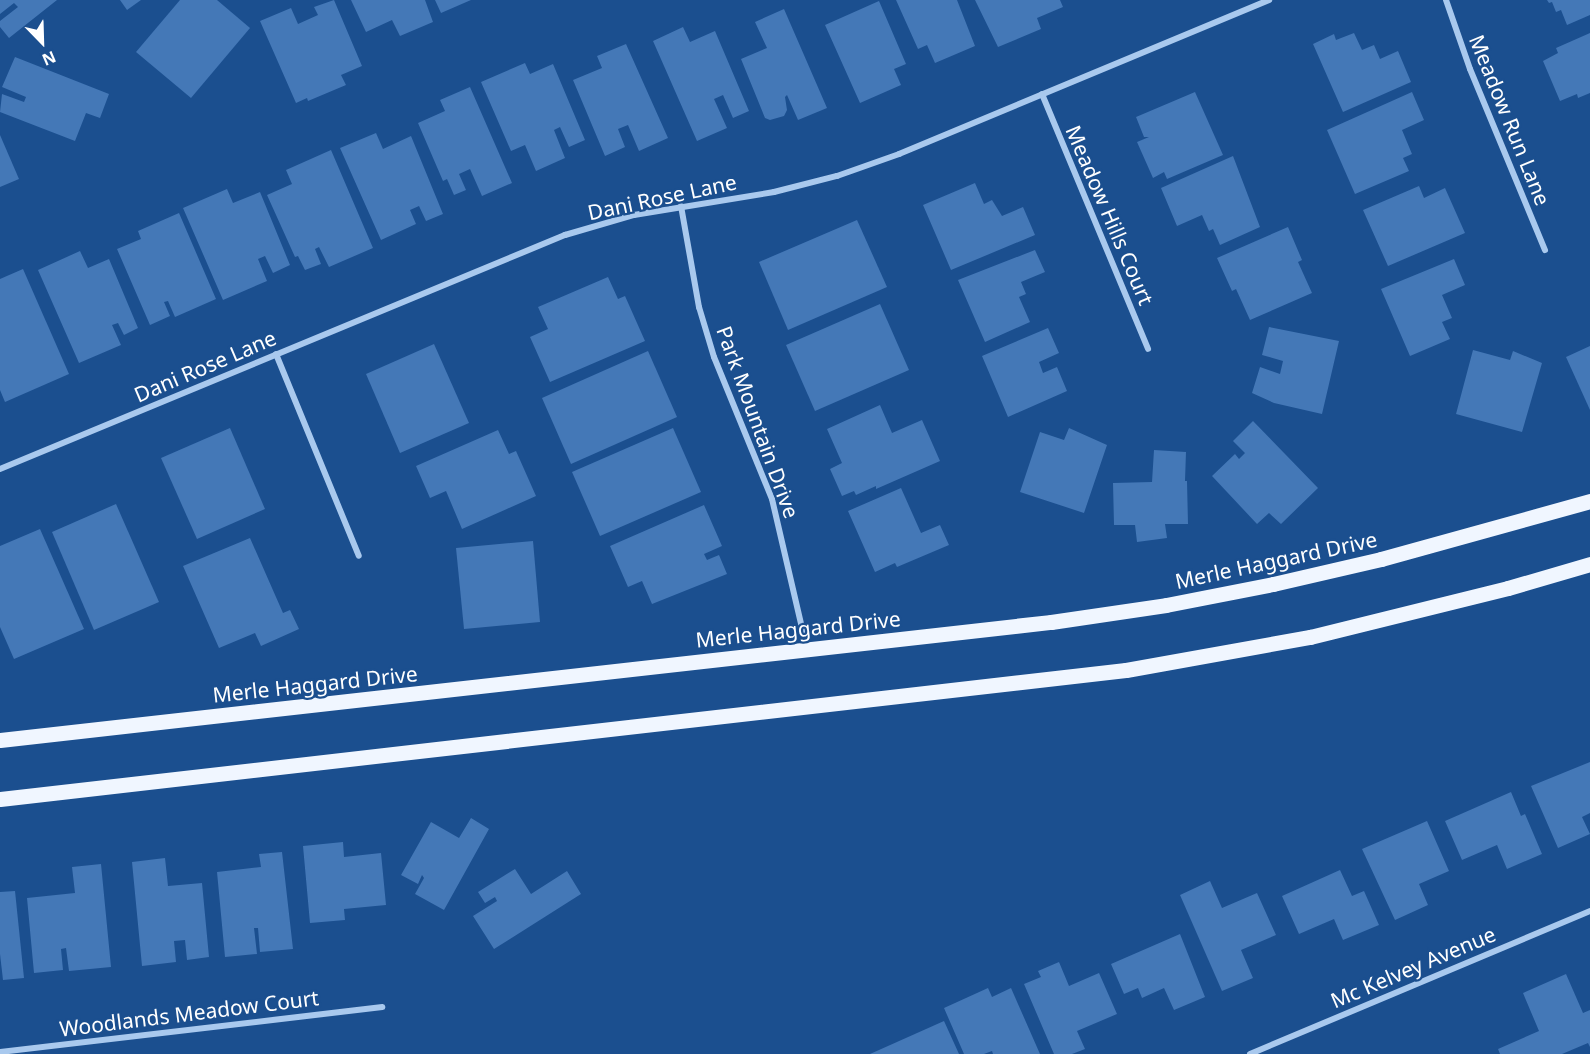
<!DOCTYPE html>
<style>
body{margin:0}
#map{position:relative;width:1590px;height:1054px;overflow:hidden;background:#1b4f8f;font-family:"Noto Sans",sans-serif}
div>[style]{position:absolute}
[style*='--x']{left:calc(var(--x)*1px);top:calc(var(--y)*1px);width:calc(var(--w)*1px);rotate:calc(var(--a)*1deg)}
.building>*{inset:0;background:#4478b7}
.minor>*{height:6px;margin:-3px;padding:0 3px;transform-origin:3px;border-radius:3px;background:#a9c9ee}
.primary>*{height:15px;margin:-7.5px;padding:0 7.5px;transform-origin:7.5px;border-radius:7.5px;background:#f0f6ff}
span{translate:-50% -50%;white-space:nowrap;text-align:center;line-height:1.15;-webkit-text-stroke:4.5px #1b4f8f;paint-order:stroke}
.street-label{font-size:21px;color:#fff}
.north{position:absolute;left:12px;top:12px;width:60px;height:60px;-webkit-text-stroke:4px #1b4f8f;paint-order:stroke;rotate:157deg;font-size:16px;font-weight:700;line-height:24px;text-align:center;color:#fff}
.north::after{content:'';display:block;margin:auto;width:21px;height:27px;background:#fff;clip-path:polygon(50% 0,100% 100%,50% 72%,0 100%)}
</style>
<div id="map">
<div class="building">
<div style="clip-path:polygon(0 0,57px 0,9px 38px,0 27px,0 21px,18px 7px,14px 3px,0 14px)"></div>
<div style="clip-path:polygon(120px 0,141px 0,127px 10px)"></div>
<div style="clip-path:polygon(180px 0,217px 0,250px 28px,191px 98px,136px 52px)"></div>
<div style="clip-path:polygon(334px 0,362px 66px,341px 75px,346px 85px,308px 101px,307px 98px,296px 103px,260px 21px,291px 8px,298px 24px,318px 15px,314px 7px)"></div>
<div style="clip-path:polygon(351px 0,425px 0,433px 22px,400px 36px,392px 20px,366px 32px)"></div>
<div style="clip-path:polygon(435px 0,471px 0,441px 13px)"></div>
<div style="clip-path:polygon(896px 0,957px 0,975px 46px,935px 63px,927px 45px,918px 49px)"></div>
<div style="clip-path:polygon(975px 0,1060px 0,1063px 7px,1037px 18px,1041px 29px,998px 47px)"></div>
<div style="clip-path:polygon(1547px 0,1590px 0,1590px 15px,1567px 25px,1561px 10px,1556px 12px,1552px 2px,1549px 3px)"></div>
<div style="clip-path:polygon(879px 1px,906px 64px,894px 69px,901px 85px,860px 103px,825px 25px)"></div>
<div style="clip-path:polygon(784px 9px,827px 108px,798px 120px,787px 95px,785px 97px,787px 110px,784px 116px,770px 120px,765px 118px,741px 59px,767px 48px,755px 22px)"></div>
<div style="clip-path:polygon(683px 27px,690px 42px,715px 31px,749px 111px,733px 118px,723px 95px,714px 99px,727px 128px,697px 141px,653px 41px)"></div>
<div style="clip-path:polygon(1354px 33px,1362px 50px,1374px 45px,1380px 59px,1398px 51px,1411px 82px,1343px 112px,1313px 44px,1334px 34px,1336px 40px)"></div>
<div style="clip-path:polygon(1590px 33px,1590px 93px,1578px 98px,1577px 94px,1560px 101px,1543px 61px,1558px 53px,1556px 48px)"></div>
<div style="clip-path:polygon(626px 44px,668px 138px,639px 151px,628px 125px,618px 129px,625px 147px,605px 156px,573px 80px,602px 68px,597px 56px)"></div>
<div style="clip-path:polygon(15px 57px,109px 94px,100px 118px,86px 113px,75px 141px,0 112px,2px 94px,24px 102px,26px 97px,2px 87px)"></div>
<div style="clip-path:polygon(525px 63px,530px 74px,553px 64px,585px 140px,569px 147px,560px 127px,554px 130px,565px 158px,536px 171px,525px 145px,511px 151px,481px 82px)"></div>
<div style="clip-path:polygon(470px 87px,512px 183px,482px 196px,470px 169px,459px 174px,466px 190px,454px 195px,447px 179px,443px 181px,418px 123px,445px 111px,440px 100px)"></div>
<div style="clip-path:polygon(1195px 92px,1223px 155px,1167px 179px,1164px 172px,1153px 178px,1137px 142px,1149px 137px,1144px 137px,1136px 117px)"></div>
<div style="clip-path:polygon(1412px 92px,1424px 120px,1402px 130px,1412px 154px,1403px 158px,1409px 171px,1355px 194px,1327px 130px)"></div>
<div style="clip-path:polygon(376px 133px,383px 149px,411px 136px,443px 214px,426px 221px,419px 206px,410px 210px,416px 224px,381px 240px,340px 148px)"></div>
<div style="clip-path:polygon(0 135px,19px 179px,0 187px)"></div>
<div style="clip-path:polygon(331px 150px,373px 248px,329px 267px,319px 247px,315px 249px,321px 264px,305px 270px,298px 256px,295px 257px,267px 195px,292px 184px,286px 170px)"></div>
<div style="clip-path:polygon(1233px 156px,1260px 227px,1220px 245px,1213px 229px,1209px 231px,1202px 215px,1177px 226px,1161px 188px)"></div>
<div style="clip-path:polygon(975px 183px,984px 204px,992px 200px,1002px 216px,1023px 207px,1035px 235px,951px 270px,923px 205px)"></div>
<div style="clip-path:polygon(1419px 186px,1424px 198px,1445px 188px,1465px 233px,1388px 266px,1363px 210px)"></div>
<div style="clip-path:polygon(227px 189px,233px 203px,260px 192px,290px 265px,273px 273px,265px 256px,258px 259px,267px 281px,223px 300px,183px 208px)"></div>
<div style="clip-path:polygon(179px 213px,216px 299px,175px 317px,168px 301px,164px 302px,170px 316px,150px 325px,117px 249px,141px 239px,138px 231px)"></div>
<div style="clip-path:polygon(857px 220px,887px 287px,788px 330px,759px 262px)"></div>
<div style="clip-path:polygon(1288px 227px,1302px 260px,1298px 262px,1312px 293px,1250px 320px,1236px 289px,1232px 291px,1217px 258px)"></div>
<div style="clip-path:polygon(1035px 250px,1045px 272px,1021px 282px,1026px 294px,1019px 297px,1030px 322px,985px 342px,958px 280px)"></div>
<div style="clip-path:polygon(80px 251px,88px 268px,109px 259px,138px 328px,124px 335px,118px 323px,112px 325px,121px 345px,79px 363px,38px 270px)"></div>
<div style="clip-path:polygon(1454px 259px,1465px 285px,1442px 295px,1452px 318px,1442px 322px,1450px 339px,1410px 356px,1381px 289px)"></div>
<div style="clip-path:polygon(23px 269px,69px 374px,5px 402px,0 390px,0 279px)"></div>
<div style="clip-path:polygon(608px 277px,618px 299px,625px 296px,645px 341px,550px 382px,530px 337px,548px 329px,538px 307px)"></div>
<div style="clip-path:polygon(880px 304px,909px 370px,815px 411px,786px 345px)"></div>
<div style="clip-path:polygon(1269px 327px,1339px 341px,1322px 414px,1274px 403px,1252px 393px,1260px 367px,1280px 374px,1283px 361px,1262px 355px)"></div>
<div style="clip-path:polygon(1048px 328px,1059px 353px,1039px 362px,1043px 373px,1057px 367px,1067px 391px,1008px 417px,982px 356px)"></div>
<div style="clip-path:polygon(434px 344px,469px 423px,400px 453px,366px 374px)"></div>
<div style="clip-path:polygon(1590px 346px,1590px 410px,1566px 357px)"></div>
<div style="clip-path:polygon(1473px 350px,1510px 360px,1513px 351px,1542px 363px,1522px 432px,1456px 414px)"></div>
<div style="clip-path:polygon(648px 351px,677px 417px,571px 464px,542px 398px)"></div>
<div style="clip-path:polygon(880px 405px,892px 433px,922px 420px,940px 461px,876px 489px,876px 486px,856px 495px,854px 491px,842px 496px,830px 469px,842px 463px,827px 429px)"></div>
<div style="clip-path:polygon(1253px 421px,1318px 488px,1281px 524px,1269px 513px,1257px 524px,1212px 476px,1235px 454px,1239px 459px,1245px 453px,1233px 441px)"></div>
<div style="clip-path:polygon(230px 428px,265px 509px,197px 539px,161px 458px)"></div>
<div style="clip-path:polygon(673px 428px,701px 492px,600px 536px,572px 472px)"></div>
<div style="clip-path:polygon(1069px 428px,1107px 445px,1084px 513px,1020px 492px,1040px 432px,1064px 440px)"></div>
<div style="clip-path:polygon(498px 430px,509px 454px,516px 451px,536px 496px,462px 529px,446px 491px,430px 498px,416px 466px)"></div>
<div style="clip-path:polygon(1154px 450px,1186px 452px,1185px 481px,1187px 481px,1188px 524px,1165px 524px,1167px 538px,1137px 542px,1135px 525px,1114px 525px,1113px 483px,1152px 482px)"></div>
<div style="clip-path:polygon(901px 488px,921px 533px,940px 525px,949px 545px,897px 567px,895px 563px,875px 572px,848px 511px)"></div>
<div style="clip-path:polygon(116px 504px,159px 602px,94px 630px,52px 532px)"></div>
<div style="clip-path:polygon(704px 505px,722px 546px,704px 554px,707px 560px,719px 555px,727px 574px,652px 604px,642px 581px,628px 587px,610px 546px)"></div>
<div style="clip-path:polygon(40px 529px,84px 629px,14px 659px,0 627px,0 546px)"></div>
<div style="clip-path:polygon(250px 538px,283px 613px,290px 610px,299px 629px,261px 646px,255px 633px,219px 648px,183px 566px)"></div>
<div style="clip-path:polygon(533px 541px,540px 622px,464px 629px,456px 548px)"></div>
<div style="clip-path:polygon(1590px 762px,1590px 813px,1582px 817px,1590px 834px,1558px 848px,1531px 786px)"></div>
<div style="clip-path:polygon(1511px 792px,1521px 816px,1525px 814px,1542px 854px,1507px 869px,1497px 845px,1462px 860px,1445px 821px)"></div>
<div style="clip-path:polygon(471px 818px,489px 829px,444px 910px,415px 894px,424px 878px,422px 875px,418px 884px,401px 875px,431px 822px,459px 838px)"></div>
<div style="clip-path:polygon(1427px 821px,1449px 871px,1419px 884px,1428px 905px,1395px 920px,1362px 849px)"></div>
<div style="clip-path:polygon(343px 842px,344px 857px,381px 853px,386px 905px,344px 909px,345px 920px,310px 923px,303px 846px)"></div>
<div style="clip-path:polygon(282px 852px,293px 949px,260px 952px,258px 928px,254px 928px,257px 954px,225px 957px,217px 872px,261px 867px,259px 854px)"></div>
<div style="clip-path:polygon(165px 858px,168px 886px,202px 883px,209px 957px,187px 960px,185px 940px,174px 941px,176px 962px,142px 966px,132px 862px)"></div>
<div style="clip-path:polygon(101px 864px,111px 967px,69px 971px,66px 948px,61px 949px,63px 970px,34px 973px,27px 898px,75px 893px,72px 867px)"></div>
<div style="clip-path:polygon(515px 869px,531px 894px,567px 871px,581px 894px,494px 949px,473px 916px,497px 901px,495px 897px,485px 903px,478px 892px)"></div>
<div style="clip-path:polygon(1340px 870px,1352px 896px,1364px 891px,1379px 925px,1343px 940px,1334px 919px,1299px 934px,1282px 896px)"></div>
<div style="clip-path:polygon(1210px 881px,1222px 908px,1257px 893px,1276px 935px,1241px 950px,1253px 978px,1222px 991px,1180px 895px)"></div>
<div style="clip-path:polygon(15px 891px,24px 978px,3px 980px,0 954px,0 892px)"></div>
<div style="clip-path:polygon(1180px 934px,1205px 997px,1174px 1010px,1164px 988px,1142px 998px,1138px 988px,1124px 994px,1111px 964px)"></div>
<div style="clip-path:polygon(1059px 962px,1069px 986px,1099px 973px,1117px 1014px,1077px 1031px,1085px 1049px,1072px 1054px,1054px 1054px,1024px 984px,1041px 977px,1038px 971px)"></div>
<div style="clip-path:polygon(1566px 974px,1583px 1013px,1590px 1010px,1590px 1047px,1588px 1043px,1562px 1054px,1500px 1054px,1498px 1049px,1539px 1031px,1523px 993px)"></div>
<div style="clip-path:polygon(988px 988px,992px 997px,1011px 988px,1040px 1054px,993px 1054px,992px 1051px,984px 1054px,964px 1054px,944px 1008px)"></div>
<div style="clip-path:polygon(944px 1021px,959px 1054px,870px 1054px)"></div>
</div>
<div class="minor">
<div style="--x:1446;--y:0;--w:73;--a:70.8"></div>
<div style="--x:1470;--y:69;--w:196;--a:67.5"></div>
<div style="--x:1042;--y:94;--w:276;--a:67.4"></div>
<div style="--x:681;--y:206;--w:103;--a:79.9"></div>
<div style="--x:699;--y:307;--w:52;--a:73.3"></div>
<div style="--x:714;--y:357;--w:153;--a:67.8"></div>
<div style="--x:772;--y:499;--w:154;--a:76.9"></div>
<div style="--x:276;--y:354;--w:218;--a:67.7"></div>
<div style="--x:0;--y:469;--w:612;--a:-22.5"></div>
<div style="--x:565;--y:235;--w:72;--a:-16.2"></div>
<div style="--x:634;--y:215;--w:142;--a:-9.3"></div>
<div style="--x:774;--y:192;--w:65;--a:-14.3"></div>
<div style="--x:837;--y:176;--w:66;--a:-19.5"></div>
<div style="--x:899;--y:154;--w:401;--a:-22.6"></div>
<div style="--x:0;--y:1052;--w:385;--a:-6.7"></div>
<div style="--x:1250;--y:1054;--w:369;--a:-22.8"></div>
</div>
<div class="primary">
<div style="--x:0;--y:740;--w:1058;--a:-6.41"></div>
<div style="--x:1051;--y:622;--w:116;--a:-8.4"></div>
<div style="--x:1166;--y:605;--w:109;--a:-11.1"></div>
<div style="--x:1273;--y:584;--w:111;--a:-13"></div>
<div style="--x:1381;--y:559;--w:217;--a:-15.5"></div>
<div style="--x:0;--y:799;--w:1133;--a:-6.54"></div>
<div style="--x:1126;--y:670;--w:187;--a:-10.2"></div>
<div style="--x:1310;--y:637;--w:204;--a:-13.9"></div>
<div style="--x:1508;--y:588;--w:85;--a:-16.3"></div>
</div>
<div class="street-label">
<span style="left:1510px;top:120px;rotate:68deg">Meadow Run Lane</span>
<span style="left:662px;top:197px;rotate:-12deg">Dani Rose Lane</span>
<span style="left:1110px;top:215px;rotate:67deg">Meadow Hills Court</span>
<span style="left:205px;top:366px;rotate:-23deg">Dani Rose Lane</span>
<span style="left:758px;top:422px;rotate:70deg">Park Mountain Drive</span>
<span style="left:1276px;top:560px;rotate:-12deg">Merle Haggard Drive</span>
<span style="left:798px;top:629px;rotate:-6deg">Merle Haggard Drive</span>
<span style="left:315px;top:684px;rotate:-6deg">Merle Haggard Drive</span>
<span style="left:1413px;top:967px;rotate:-23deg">Mc Kelvey Avenue</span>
<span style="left:189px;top:1013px;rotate:-7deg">Woodlands Meadow Court</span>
</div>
<div class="north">N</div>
</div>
